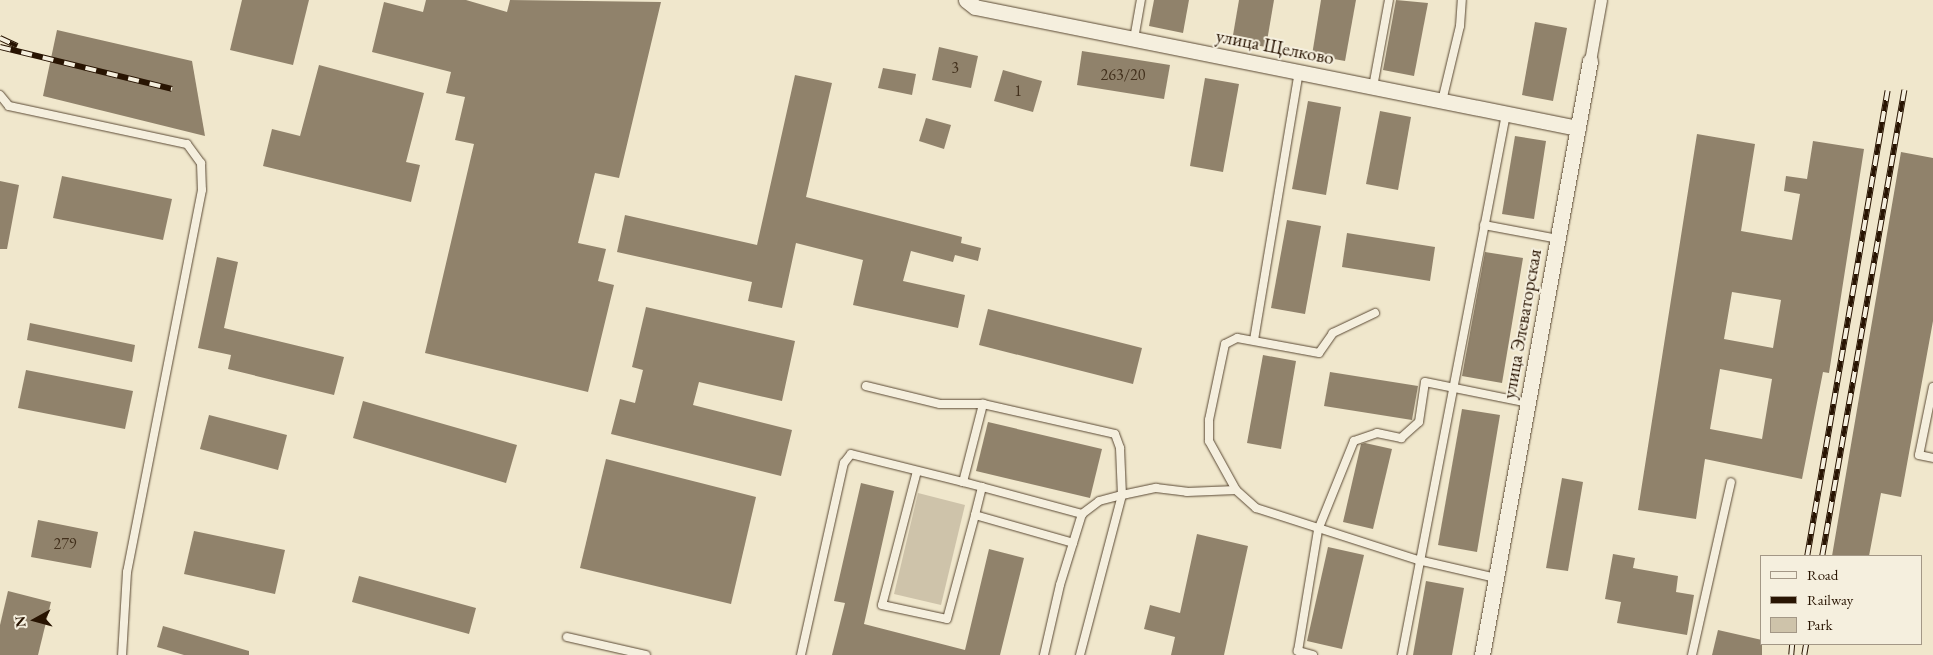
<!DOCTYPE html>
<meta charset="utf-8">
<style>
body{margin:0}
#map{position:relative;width:1933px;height:655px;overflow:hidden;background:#f0e7cc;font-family:"EB Garamond",serif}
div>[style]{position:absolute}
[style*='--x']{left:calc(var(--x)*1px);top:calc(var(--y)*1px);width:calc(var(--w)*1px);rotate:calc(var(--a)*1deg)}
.green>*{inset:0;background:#cec3aa}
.building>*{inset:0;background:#90826b}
.roads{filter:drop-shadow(0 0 1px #5a4934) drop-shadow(0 0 1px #5a4934)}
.service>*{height:8px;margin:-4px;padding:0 4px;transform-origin:4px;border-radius:4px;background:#f5efde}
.pedestrian>*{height:11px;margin:-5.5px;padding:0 5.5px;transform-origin:5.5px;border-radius:5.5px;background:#f5efde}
.minor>*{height:15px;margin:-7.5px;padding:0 7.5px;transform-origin:7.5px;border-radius:7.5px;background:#f5efde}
.rail>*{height:5.5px;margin-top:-2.75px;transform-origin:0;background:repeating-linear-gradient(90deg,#f5efde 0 11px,#281402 0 22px);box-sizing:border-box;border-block:1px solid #281402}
span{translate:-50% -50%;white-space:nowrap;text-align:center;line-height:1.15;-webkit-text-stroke:4px #f5efde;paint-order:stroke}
.number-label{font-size:16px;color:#42301c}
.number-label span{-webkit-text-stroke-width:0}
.street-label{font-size:19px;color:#281402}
.legend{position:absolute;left:1760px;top:555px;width:162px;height:90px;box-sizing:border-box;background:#f5efde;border:1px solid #a39786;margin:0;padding:6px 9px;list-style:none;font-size:15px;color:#281402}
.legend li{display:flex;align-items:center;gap:10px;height:25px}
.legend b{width:25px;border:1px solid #a39786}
.north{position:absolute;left:10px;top:595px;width:50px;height:50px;-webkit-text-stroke:4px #f5efde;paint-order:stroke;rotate:263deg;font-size:14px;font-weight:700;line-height:20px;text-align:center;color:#281402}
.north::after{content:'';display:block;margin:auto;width:18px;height:22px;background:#281402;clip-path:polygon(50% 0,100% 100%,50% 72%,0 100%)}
</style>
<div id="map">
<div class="green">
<div style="clip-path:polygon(918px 493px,965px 505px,941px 605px,894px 594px)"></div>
</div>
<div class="building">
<div style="clip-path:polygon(242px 0,309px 0,293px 65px,230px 50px)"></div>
<div style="clip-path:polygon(426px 0,466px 0,507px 12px,510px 0,661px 2px,619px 178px,595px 173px,578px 243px,606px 249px,598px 281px,614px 285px,588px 392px,425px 353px,474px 144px,455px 140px,465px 97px,446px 93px,451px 72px,372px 52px,384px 2px,423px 12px)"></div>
<div style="clip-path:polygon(1154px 0,1189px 0,1183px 33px,1149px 26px)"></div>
<div style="clip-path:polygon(1239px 0,1274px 0,1266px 47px,1232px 41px)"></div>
<div style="clip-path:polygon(1321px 0,1356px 0,1345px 61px,1312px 55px)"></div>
<div style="clip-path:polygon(1396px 0,1428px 3px,1414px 76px,1383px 70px)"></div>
<div style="clip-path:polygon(1535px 22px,1567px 28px,1553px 101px,1522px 95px)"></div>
<div style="clip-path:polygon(57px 30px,192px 61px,205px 136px,43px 96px)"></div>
<div style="clip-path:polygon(939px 47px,978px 56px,971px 88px,932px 80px)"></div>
<div style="clip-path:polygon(1082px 51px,1170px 65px,1164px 99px,1077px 85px)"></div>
<div style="clip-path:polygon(319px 65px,424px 93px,406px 162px,420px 165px,411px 202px,263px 166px,272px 129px,300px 136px)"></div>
<div style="clip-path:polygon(883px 68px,916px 74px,912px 95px,878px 88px)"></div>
<div style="clip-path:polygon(1003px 70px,1042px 81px,1033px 112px,994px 101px)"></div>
<div style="clip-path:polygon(795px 75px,832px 83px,806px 197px,962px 237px,961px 243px,981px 248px,978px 261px,955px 255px,953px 262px,911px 251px,903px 281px,965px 295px,958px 328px,853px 305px,863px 260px,796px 243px,782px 308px,748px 301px,752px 282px,617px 252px,625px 215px,757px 245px)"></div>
<div style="clip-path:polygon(1205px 78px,1239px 84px,1223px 172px,1190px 166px)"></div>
<div style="clip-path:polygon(1308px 101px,1341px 107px,1326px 195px,1292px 189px)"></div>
<div style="clip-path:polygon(1380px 111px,1411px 117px,1398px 190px,1366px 184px)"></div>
<div style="clip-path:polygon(926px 118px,951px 125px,944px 149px,919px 141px)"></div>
<div style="clip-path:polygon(evenodd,1697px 134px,1755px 144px,1741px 231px,1792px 240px,1800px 194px,1784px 191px,1786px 176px,1807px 179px,1813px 141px,1864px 149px,1829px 373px,1823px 372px,1802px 479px,1705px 459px,1696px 519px,1638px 510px,1697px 134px,1732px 292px,1781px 300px,1773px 348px,1724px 339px,1732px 292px,1697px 134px,1720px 369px,1772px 379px,1762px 439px,1710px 429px,1720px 369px)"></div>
<div style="clip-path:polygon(1515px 136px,1546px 141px,1534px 219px,1502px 214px)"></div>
<div style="clip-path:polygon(1901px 152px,1933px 158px,1933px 321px,1901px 497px,1881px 493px,1869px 556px,1832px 556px)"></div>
<div style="clip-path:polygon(62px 176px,172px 199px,163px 240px,53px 218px)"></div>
<div style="clip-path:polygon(0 181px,19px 185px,7px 249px,0 249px)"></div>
<div style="clip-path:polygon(1287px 220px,1321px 226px,1305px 314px,1271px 308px)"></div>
<div style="clip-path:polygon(1347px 233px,1435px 247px,1430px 281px,1342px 267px)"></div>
<div style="clip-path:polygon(1485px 252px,1523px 258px,1502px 383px,1462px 376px)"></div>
<div style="clip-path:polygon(217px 257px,238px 262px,224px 328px,344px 357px,334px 395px,228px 369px,231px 355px,198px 348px)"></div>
<div style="clip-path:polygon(646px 307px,795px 341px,782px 401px,699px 382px,693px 405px,792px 430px,781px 476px,611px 434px,620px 399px,635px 403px,643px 370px,632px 367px)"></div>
<div style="clip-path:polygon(988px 309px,1142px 348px,1133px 384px,979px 345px)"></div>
<div style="clip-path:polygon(30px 323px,135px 345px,132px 362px,27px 340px)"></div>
<div style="clip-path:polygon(1263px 355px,1296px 361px,1281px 449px,1247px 443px)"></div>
<div style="clip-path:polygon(26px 370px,133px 391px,125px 429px,18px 408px)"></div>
<div style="clip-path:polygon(1330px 372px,1418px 386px,1412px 420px,1324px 406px)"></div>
<div style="clip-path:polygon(363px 401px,517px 445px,506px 483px,353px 438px)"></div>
<div style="clip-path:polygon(1462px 409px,1500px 415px,1477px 552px,1438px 545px)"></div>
<div style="clip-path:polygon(209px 415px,287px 435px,278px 470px,200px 449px)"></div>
<div style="clip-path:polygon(988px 422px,1102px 449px,1090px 498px,976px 471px)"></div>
<div style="clip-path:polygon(1365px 443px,1392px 449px,1373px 529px,1343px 522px,1361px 444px)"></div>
<div style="clip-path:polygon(606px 459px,756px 497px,731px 604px,580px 568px)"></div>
<div style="clip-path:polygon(1562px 478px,1583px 482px,1568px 571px,1546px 568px)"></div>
<div style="clip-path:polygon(861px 483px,894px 491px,864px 624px,965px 650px,989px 549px,1024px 558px,1000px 655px,832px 655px,845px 603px,834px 601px)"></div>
<div style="clip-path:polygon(38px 520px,98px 532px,91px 568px,31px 557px)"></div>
<div style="clip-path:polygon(194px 531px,285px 550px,275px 594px,184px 574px)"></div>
<div style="clip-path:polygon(1197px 534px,1248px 546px,1224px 655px,1171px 655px,1175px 637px,1144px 629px,1150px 605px,1180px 613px)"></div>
<div style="clip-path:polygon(1328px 547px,1364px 555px,1342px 649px,1307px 641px)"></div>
<div style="clip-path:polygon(1613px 554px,1635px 558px,1633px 568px,1678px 576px,1676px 592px,1694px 595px,1687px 635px,1617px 623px,1621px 602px,1605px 599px)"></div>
<div style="clip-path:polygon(359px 576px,476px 608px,469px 634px,352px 602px)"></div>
<div style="clip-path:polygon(1426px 581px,1464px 588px,1452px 655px,1413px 655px)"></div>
<div style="clip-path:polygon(8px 591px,51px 602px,38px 655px,0 655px,0 625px)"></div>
<div style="clip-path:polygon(163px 626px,249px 651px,249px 655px,184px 655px,157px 647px)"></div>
<div style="clip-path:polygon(1718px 630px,1762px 640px,1762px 655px,1712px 655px)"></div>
</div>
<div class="roads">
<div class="service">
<div style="--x:1134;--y:39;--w:40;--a:-80"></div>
<div style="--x:1373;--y:87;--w:88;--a:-79.6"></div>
<div style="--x:0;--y:95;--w:14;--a:51"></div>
<div style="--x:9;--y:106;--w:182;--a:12.1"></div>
<div style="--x:187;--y:144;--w:24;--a:54"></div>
<div style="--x:201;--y:163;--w:27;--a:88"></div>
<div style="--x:202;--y:190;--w:389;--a:101.1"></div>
<div style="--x:127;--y:572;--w:83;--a:93.4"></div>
<div style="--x:1442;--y:101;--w:77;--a:-76.5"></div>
<div style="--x:1460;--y:26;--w:26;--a:-86"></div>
<div style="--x:1484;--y:225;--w:75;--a:10.7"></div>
<div style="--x:1375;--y:313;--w:47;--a:154.5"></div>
<div style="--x:1333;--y:333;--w:24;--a:125"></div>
<div style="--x:1319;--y:353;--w:83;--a:-169.6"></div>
<div style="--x:1237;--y:338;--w:13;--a:153"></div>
<div style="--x:1225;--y:344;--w:78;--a:101.9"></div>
<div style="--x:1209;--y:420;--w:21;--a:90"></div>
<div style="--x:1209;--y:441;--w:56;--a:61.1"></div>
<div style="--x:1236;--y:490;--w:27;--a:42"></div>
<div style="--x:1256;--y:508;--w:170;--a:17.8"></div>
<div style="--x:1418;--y:560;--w:80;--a:13"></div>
<div style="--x:1254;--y:340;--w:272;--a:-80.5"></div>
<div style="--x:866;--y:386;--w:76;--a:13.7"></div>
<div style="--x:940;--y:404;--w:43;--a:0"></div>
<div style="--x:983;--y:404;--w:135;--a:12.8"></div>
<div style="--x:1115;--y:434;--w:15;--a:70"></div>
<div style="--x:1120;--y:448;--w:47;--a:87.6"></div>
<div style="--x:1122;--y:495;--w:35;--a:-12"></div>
<div style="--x:1156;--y:488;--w:31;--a:7"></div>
<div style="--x:1187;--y:492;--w:49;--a:-2.3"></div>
<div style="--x:1933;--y:387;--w:69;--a:101.6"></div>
<div style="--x:1919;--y:455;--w:14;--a:12"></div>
<div style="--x:917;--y:471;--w:138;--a:104.6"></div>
<div style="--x:882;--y:605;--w:66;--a:12.2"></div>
<div style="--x:947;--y:619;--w:108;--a:-74.9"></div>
<div style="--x:975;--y:515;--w:102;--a:15.9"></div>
<div style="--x:982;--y:487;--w:104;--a:15.1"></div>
<div style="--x:1082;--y:514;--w:74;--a:107.2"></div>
<div style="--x:1060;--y:585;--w:72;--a:102.9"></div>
<div style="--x:1082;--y:514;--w:21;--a:-37"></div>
<div style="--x:1099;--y:501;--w:24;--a:-15"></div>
<div style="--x:975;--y:515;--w:29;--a:-76"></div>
<div style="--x:982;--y:487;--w:20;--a:-165"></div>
<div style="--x:963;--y:482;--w:81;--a:-75.6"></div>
<div style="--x:567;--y:637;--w:81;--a:12.8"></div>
<div style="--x:801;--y:655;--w:197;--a:-77.4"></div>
<div style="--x:844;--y:463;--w:11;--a:-52"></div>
<div style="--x:851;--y:454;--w:115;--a:14"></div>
<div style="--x:1080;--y:655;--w:165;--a:-75.3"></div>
<div style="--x:1313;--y:655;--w:16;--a:-165"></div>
<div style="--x:1298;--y:651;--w:123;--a:-80.6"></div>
<div style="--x:1318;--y:530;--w:96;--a:-68"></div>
<div style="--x:1354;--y:441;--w:24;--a:-19"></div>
<div style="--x:1377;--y:433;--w:25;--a:12"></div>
<div style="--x:1401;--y:438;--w:24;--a:-42"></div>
<div style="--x:1419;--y:422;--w:40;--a:-81.5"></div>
<div style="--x:1425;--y:382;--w:105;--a:11.5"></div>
<div style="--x:1402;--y:655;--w:551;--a:-79.12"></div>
<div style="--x:1692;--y:655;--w:177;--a:-77.3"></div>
</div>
<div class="pedestrian">
<div style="--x:1590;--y:61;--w:62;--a:-79.8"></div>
</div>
<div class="minor">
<div style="--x:966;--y:0;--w:11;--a:38"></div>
<div style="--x:975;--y:7;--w:615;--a:11.35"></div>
<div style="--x:1482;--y:655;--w:604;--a:-79.7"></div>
</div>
</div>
<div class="rail">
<div style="--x:0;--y:38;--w:19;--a:25"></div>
<div style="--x:0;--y:47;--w:177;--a:13.7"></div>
<div style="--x:1807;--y:556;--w:472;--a:-80.2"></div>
<div style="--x:1822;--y:556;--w:473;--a:-80"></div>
<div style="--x:1791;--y:655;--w:11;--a:-85"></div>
<div style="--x:1804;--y:655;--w:11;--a:-80"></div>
</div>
<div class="number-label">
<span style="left:955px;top:68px">3</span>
<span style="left:1123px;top:75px">263/20</span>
<span style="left:1018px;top:91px">1</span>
<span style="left:65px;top:544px">279</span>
</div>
<div class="street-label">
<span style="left:1275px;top:47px;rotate:11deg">улица Щелково</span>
<span style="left:1522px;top:324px;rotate:-80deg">улица Элеваторская</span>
</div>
<ul class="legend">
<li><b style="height:6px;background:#f5efde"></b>Road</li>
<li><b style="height:6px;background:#281402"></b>Railway</li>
<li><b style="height:14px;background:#cec3aa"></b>Park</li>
</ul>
<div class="north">N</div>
</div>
